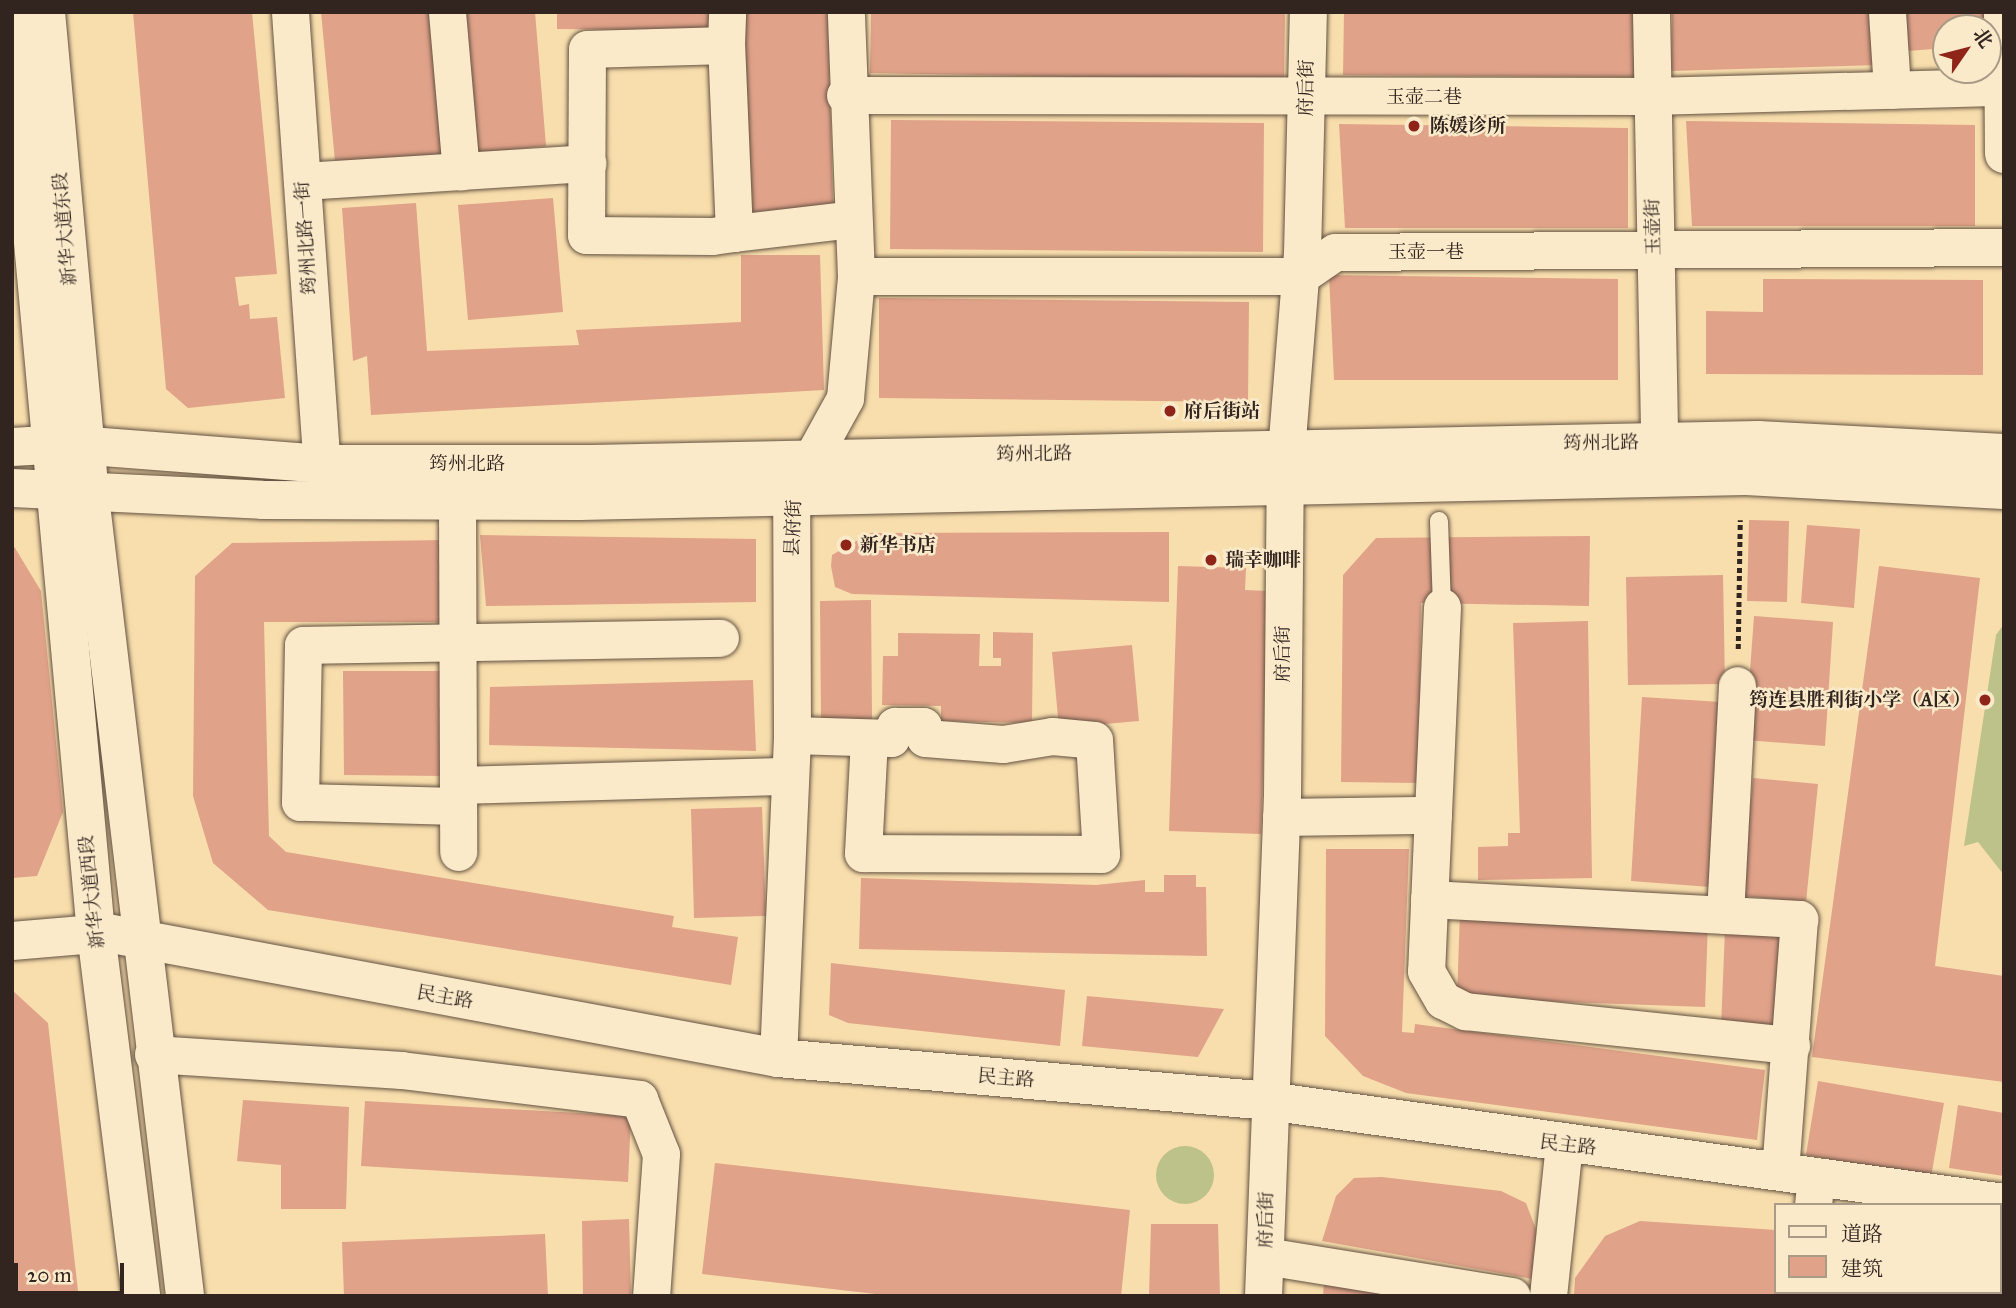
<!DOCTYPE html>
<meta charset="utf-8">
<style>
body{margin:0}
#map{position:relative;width:2016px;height:1308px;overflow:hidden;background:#f8dead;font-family:"IM FELL Great Primer","Noto Serif SC",serif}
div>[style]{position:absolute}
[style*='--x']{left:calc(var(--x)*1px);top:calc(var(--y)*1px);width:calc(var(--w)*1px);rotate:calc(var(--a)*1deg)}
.green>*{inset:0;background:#bdc18a}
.round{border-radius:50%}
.building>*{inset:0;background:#e0a289}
.path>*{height:4.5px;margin-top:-2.25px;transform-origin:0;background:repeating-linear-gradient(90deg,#32241f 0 5px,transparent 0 8.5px)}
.roads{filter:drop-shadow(0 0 2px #645242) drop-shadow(0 0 2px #645242)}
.service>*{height:18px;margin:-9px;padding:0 9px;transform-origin:9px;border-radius:9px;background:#faeaca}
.minor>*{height:37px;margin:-18.5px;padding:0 18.5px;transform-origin:18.5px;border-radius:18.5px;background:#faeaca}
.tertiary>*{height:38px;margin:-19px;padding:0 19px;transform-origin:19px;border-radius:19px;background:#faeaca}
.secondary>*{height:38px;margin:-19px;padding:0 19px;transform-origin:19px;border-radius:19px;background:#faeaca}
.dots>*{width:19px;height:19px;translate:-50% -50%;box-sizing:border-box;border:4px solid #faeaca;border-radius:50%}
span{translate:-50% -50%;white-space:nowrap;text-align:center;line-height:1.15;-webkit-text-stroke:5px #faeaca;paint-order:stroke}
.street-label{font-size:19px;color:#32241f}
.poi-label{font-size:19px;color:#32241f;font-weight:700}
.left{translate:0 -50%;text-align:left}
.right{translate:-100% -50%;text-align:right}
.frame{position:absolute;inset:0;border:14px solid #32241f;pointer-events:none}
.legend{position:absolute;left:1774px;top:1203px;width:228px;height:91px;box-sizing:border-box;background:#faeaca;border:2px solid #aa9b86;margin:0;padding:9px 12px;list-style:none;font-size:21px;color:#32241f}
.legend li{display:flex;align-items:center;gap:14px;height:35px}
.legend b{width:35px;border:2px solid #aa9b86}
.north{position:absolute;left:1932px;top:14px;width:70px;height:70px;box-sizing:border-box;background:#faeaca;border:2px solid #aa9b86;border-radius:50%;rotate:55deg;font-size:19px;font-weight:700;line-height:28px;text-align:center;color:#32241f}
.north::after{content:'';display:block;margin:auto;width:24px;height:32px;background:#8f2418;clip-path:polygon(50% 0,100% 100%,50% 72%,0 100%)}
.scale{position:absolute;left:14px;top:1263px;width:110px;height:32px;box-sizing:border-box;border:4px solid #32241f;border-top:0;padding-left:9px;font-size:21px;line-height:24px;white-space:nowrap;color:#32241f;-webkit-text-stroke:5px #faeaca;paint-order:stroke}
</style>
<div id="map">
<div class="green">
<div style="clip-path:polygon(2004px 624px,2004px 875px,1978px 842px,1964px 846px,1996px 635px)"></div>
<div class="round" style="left:1156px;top:1146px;width:58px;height:58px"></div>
</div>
<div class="building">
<div style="clip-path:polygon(133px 12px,252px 12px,277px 274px,235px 277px,239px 306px,249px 304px,250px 319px,277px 317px,285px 398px,188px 408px,166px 389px)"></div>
<div style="clip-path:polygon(321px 12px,432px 12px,447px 160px,335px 161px)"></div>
<div style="clip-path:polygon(463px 12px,535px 12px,546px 146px,471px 154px)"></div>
<div style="clip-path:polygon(557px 12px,710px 12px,710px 31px,557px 29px)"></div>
<div style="clip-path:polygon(740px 12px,828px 12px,833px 208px,745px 212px)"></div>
<div style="clip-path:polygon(871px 12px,1285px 12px,1284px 81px,870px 73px)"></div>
<div style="clip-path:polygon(1344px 12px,1635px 12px,1634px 77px,1343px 75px)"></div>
<div style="clip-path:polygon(1672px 12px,1878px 12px,1879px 65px,1671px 71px)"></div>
<div style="clip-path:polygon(1894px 12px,1989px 12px,1988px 28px,1946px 28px,1946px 48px,1895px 52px)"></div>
<div style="clip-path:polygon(891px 120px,1264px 123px,1263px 252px,890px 249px)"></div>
<div style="clip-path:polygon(1686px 121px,1975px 125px,1975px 226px,1692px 226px)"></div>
<div style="clip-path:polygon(1339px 124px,1628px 128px,1628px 228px,1345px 228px)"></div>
<div style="clip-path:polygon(553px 198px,563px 312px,468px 320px,458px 205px)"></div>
<div style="clip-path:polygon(416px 203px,427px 351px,579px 345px,576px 330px,741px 322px,741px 255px,820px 255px,824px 390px,371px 415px,367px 356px,353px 361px,342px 208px)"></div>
<div style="clip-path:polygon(1329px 275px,1618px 279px,1618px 380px,1334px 380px)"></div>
<div style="clip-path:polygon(1763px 279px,1983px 280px,1983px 375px,1706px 374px,1706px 311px,1763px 312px)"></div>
<div style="clip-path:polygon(879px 298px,1249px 302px,1248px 402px,879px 398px)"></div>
<div style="clip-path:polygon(1749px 520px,1789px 521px,1787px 602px,1747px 601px)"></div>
<div style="clip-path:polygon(1807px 525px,1860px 529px,1854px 608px,1801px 603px)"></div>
<div style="clip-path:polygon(1169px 532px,1169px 602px,852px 594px,835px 587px,831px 566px,832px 555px,870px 533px)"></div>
<div style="clip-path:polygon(480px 535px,756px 539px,756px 602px,486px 606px)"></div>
<div style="clip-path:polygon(1590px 536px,1589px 606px,1421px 603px,1419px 783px,1341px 782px,1343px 575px,1376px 538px)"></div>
<div style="clip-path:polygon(445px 540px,444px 622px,264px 622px,269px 836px,286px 852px,674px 916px,672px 927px,738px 937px,731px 985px,268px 910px,213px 863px,193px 796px,195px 576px,232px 543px)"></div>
<div style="clip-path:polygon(12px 543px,41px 591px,63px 812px,37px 876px,12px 878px)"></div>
<div style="clip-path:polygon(1178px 566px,1246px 568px,1245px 590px,1268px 591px,1261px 834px,1169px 831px)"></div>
<div style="clip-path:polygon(1879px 566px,1980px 578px,1935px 966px,2004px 976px,2004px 1082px,1812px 1057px)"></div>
<div style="clip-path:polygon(1723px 575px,1725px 684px,1628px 685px,1626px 577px)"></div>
<div style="clip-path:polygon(871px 600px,872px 719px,821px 719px,820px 601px)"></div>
<div style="clip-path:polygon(1754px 616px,1833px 622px,1825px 746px,1745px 740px)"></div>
<div style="clip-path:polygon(1588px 621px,1592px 878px,1478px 880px,1478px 847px,1508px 846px,1508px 833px,1520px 833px,1513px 623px)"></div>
<div style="clip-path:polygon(993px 632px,1033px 633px,1032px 723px,941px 721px,941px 706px,882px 705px,883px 656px,898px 656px,898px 633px,980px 634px,979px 666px,1001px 666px,1001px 658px,993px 658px)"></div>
<div style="clip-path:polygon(1132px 645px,1139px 721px,1059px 728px,1052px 652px)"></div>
<div style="clip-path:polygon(343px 671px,447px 671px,448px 776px,344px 775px)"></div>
<div style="clip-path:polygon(753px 680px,756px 751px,489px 745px,490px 687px)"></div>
<div style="clip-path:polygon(1642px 697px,1721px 702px,1710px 887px,1631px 881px)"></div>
<div style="clip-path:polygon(1753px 778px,1818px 784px,1806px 902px,1742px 896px)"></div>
<div style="clip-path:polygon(762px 807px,766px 916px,694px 918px,691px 809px)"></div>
<div style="clip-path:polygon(1326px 849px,1409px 849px,1402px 1032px,1414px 1033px,1415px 1024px,1765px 1070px,1757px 1140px,1406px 1093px,1363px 1076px,1325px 1036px)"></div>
<div style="clip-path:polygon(1164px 875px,1196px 875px,1196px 887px,1206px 887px,1207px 956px,859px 949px,861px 878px,1096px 885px,1145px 880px,1145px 892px,1164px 892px)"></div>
<div style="clip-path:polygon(1460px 912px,1708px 921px,1705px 1007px,1457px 998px)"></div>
<div style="clip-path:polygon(1725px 930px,1788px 932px,1785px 1030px,1721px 1027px)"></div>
<div style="clip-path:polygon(831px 963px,1065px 990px,1060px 1046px,848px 1023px,829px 1015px)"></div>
<div style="clip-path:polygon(12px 990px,48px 1023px,78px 1291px,12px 1296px)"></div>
<div style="clip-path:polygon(1087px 996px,1224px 1009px,1198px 1057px,1082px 1046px)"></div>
<div style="clip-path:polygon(1818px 1081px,1944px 1103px,1931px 1177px,1806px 1155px)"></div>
<div style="clip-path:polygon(243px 1100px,349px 1107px,346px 1209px,281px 1209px,281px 1165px,237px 1161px)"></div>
<div style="clip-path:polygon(365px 1101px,631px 1116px,628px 1182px,361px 1166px)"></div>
<div style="clip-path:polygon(1958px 1105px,2004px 1113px,2004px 1176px,1949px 1168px)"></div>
<div style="clip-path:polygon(715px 1163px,1130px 1210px,1121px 1296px,893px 1296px,702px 1274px)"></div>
<div style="clip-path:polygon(1382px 1177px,1501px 1191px,1526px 1203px,1537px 1232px,1533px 1279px,1322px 1241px,1336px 1196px,1354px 1178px)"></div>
<div style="clip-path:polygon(629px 1219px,631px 1296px,583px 1296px,582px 1221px)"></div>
<div style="clip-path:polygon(1640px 1221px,1776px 1230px,1776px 1292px,1795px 1296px,1574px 1296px,1575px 1278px,1605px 1236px)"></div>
<div style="clip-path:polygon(1151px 1224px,1218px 1224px,1220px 1296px,1149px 1296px)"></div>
<div style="clip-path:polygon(545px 1234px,548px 1296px,344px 1296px,342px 1242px)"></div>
<div style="clip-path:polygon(2000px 1268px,2004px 1296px,1846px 1296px,2000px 1292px)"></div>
<div style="clip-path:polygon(1324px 1283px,1378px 1286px,1378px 1296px,1323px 1296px)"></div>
</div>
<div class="path">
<div style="--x:1738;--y:649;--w:129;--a:-89.1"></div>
</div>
<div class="roads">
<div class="service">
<div style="--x:1439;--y:521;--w:86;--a:88"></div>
</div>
<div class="minor">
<div style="--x:290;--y:12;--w:453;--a:86"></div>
<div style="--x:447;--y:12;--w:160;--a:85"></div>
<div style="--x:1651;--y:12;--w:430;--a:88.9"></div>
<div style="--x:1887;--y:12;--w:78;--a:86.3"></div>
<div style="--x:726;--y:45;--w:33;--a:-88"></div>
<div style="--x:845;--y:95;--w:806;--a:0.07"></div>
<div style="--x:1651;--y:96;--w:353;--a:-1.5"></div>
<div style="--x:302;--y:181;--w:286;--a:-3.6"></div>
<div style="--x:734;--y:233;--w:188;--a:-92.4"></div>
<div style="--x:726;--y:45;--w:139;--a:178.4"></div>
<div style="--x:587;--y:49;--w:186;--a:90.3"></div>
<div style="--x:586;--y:235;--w:126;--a:0.5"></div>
<div style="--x:712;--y:236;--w:22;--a:-8"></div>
<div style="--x:734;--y:233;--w:120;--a:-6.7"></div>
<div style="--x:856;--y:276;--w:444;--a:0"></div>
<div style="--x:1300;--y:276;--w:42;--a:-34.4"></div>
<div style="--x:1335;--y:252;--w:669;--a:-0.43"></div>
<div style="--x:457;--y:500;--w:352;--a:89.8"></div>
<div style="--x:1442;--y:607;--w:364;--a:92.5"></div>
<div style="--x:1426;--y:971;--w:34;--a:60"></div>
<div style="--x:1443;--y:1000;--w:25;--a:27"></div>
<div style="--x:1465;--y:1011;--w:328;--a:6"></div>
<div style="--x:792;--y:735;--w:99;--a:1.7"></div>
<div style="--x:891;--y:738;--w:13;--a:-72"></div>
<div style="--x:895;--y:726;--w:28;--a:0"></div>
<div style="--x:923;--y:726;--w:12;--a:81"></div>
<div style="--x:925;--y:738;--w:78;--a:4.4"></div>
<div style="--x:1003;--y:744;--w:50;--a:-9.3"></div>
<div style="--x:1052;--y:736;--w:42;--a:5.4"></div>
<div style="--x:1094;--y:740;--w:114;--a:86.5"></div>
<div style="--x:1101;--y:854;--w:238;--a:-179.8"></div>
<div style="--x:863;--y:853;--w:115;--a:-87"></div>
<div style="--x:458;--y:785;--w:332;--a:-1.6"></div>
<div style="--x:458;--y:806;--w:158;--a:-178.5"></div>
<div style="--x:300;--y:802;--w:157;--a:-88.9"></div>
<div style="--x:303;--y:645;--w:417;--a:-1"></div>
<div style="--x:1281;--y:817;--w:152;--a:-0.8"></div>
<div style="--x:1429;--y:899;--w:371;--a:3.1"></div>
<div style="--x:1799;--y:919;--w:252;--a:94.3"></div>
<div style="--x:1725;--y:915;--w:230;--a:-87"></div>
<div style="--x:153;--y:1054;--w:249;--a:3.7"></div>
<div style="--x:401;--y:1070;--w:240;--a:6.9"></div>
<div style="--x:639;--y:1099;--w:59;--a:68.2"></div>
<div style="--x:661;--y:1154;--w:142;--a:94"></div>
<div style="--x:778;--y:1058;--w:323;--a:-87.5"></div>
<div style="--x:792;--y:735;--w:239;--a:-90.2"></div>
<div style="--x:791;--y:496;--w:112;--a:-61.1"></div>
<div style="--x:845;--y:398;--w:122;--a:-84.8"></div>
<div style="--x:856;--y:276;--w:264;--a:-92.2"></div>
<div style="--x:1813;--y:1205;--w:29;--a:-84"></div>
<div style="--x:1265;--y:1256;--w:250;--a:9.2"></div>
<div style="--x:1263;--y:1296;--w:501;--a:-87.83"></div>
<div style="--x:1282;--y:795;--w:331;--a:-89.5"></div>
<div style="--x:1285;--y:464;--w:212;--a:-85.4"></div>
<div style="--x:1302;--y:253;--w:241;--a:-88.6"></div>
<div style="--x:1548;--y:1296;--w:152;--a:-84"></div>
<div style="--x:1805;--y:1296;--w:4;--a:-90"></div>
</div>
<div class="tertiary">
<div style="--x:2003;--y:12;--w:142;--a:89.6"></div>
<div style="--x:12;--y:941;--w:95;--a:-4.8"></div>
<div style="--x:107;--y:933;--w:683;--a:10.55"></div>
<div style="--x:778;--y:1058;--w:492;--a:5"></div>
<div style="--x:1268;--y:1101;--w:743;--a:7.89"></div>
</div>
<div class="secondary">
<div style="--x:12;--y:12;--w:925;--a:84.79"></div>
<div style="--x:96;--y:933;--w:366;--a:82.9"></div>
<div style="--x:46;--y:12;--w:478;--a:84.8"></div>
<div style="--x:89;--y:488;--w:814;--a:83.22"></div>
<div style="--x:12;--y:447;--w:52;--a:-3.3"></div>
<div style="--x:64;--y:444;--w:259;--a:4.4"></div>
<div style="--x:322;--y:464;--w:270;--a:0"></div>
<div style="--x:592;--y:464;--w:1166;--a:-1.18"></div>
<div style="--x:1758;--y:440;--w:246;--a:3"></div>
<div style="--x:12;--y:488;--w:250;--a:2.7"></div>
<div style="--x:262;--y:500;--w:317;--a:0.2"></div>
<div style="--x:579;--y:501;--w:1167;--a:-1.23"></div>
<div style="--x:1746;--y:476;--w:258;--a:3.1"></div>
</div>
</div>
<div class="dots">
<div style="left:1414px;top:126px;background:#8f2418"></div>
<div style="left:1170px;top:411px;background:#8f2418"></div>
<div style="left:846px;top:545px;background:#8f2418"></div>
<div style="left:1211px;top:560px;background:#8f2418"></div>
<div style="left:1985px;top:700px;background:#8f2418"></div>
</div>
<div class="street-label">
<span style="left:1306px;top:88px;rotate:-89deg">府后街</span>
<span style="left:1424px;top:97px">玉壶二巷</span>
<span style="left:1653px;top:227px;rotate:-91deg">玉壶街</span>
<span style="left:65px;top:229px;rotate:-95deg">新华大道东段</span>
<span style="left:306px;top:238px;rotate:-94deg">筠州北路一街</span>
<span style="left:1426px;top:252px">玉壶一巷</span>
<span style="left:1601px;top:443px;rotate:-1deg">筠州北路</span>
<span style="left:1034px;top:454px;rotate:-1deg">筠州北路</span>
<span style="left:467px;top:464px">筠州北路</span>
<span style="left:793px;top:528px;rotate:-88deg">县府街</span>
<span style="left:1283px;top:654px;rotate:-90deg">府后街</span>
<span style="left:92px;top:892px;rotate:-96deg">新华大道西段</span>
<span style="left:445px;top:997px;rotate:10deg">民主路</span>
<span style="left:1006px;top:1078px;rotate:5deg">民主路</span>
<span style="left:1568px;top:1145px;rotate:7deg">民主路</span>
<span style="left:1266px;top:1220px;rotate:-89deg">府后街</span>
</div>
<div class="poi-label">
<span class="left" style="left:1430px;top:126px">陈媛诊所</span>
<span class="left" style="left:1184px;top:411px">府后街站</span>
<span class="left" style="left:860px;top:545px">新华书店</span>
<span class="left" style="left:1225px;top:560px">瑞幸咖啡</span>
<span class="right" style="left:1971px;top:700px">筠连县胜利街小学（A区）</span>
</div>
<div class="frame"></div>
<ul class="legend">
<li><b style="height:9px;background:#faeaca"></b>道路</li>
<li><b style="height:19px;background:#e0a289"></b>建筑</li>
</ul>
<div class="north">北</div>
<div class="scale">20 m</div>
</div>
